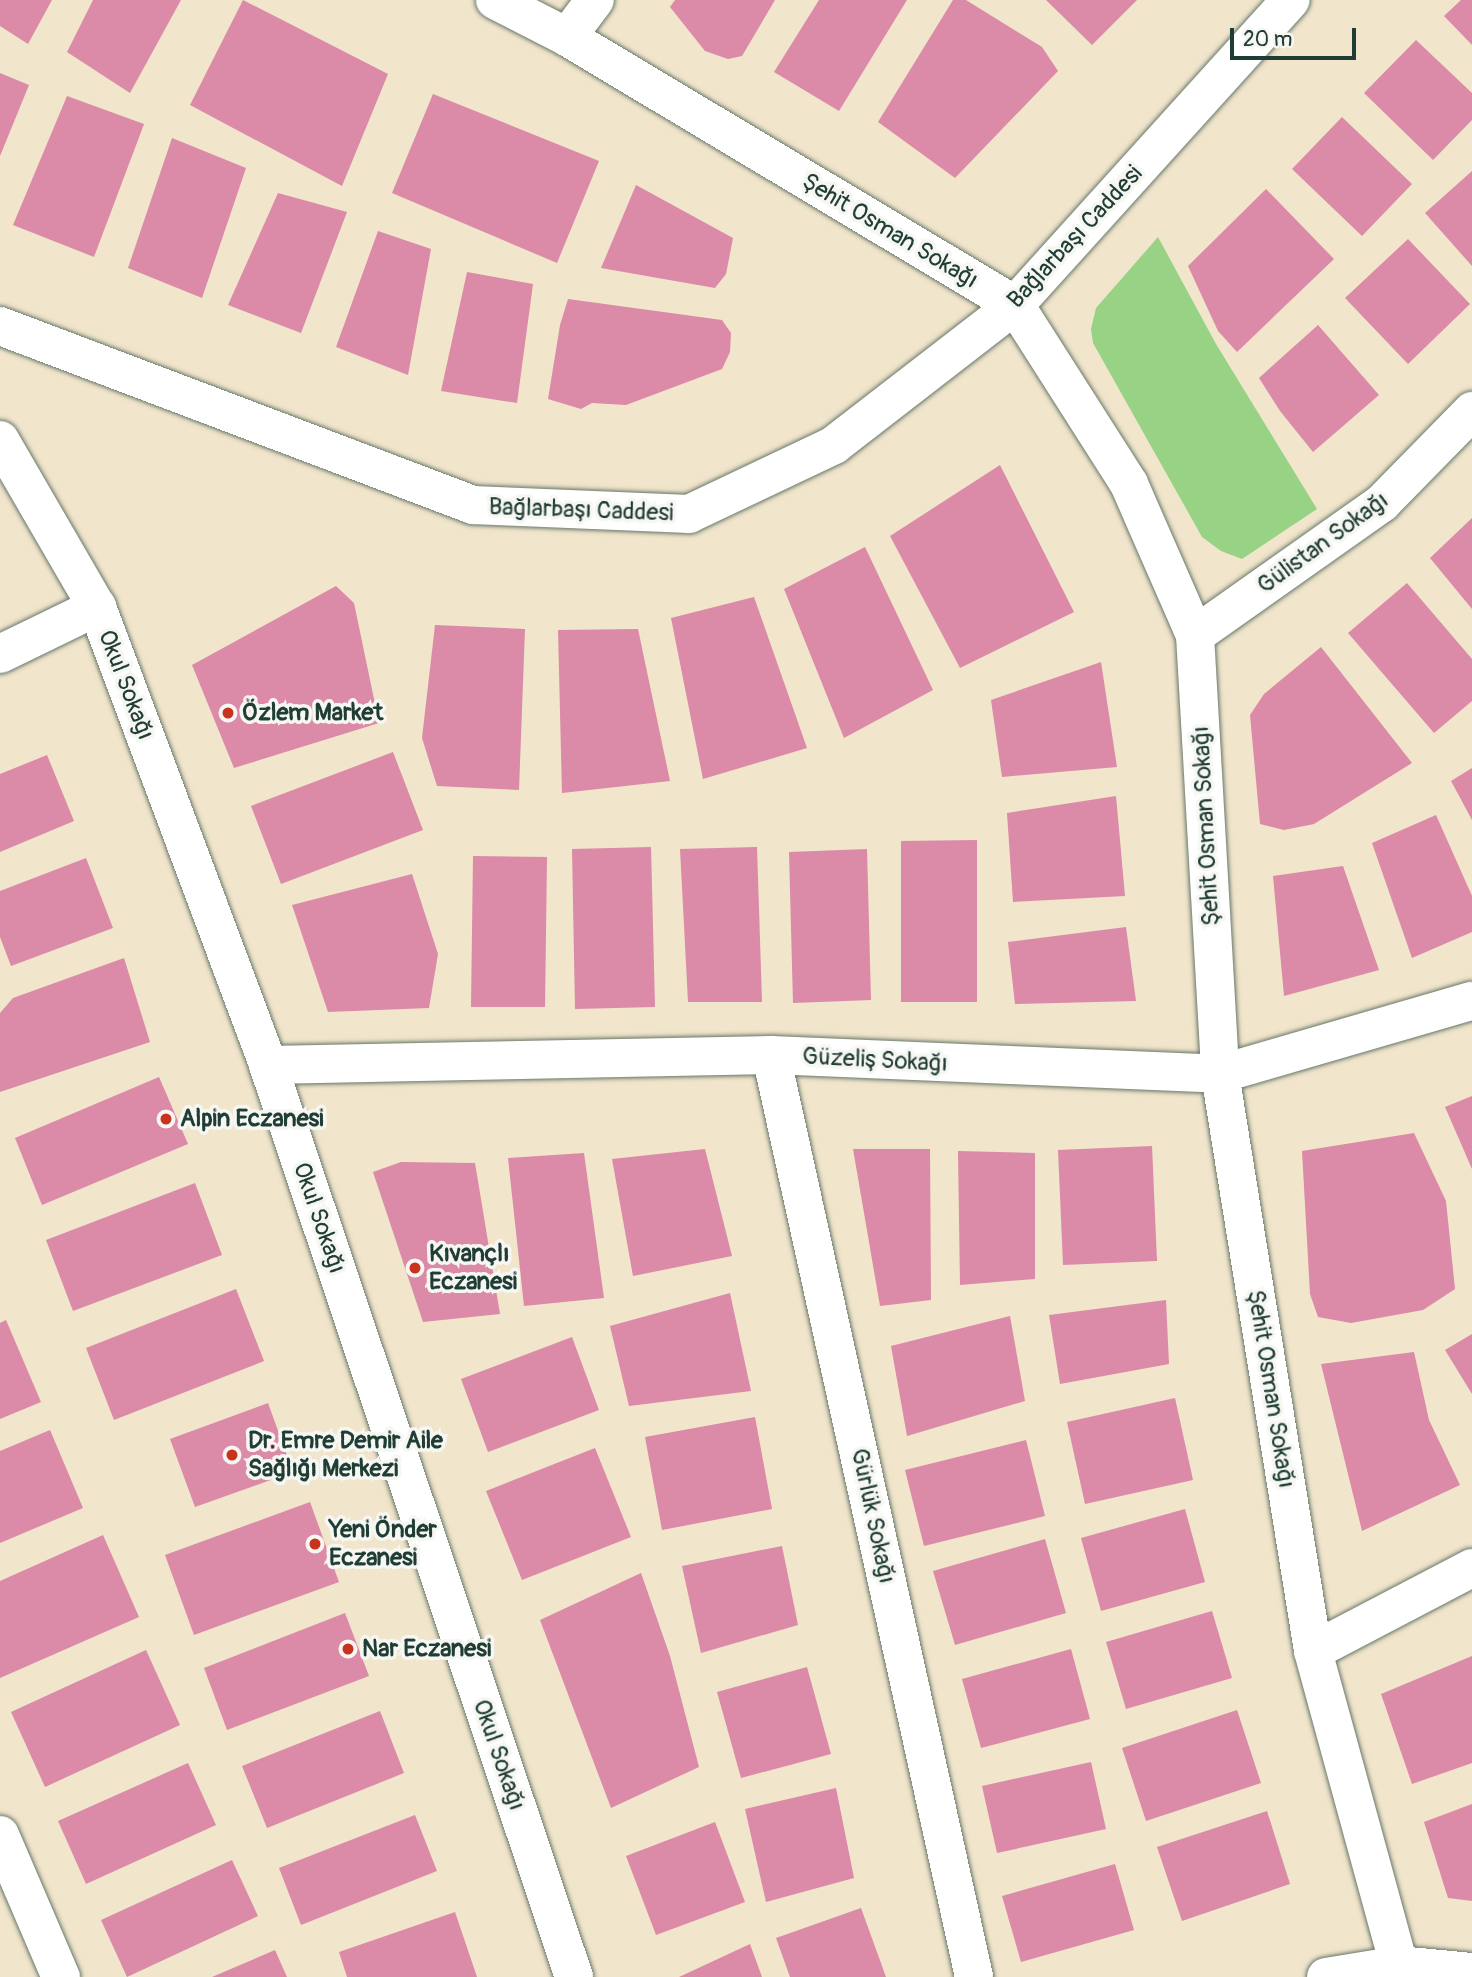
<!DOCTYPE html>
<meta charset="utf-8">
<style>
body{margin:0}
#map{position:relative;width:1472px;height:1977px;overflow:hidden;background:#f1e5cc;font-family:Pangolin,sans-serif}
div>[style]{position:absolute}
[style*='--x']{left:calc(var(--x)*1px);top:calc(var(--y)*1px);width:calc(var(--w)*1px);rotate:calc(var(--a)*1deg)}
.green>*{inset:0;background:#98d285}
.building>*{inset:0;background:#db8aa8}
.roads{filter:drop-shadow(0 0 2px #687869) drop-shadow(0 0 2px #687869)}
.minor>*{height:38px;margin:-19px;padding:0 19px;transform-origin:19px;border-radius:19px;background:#fff}
.dots>*{width:19px;height:19px;translate:-50% -50%;box-sizing:border-box;border:4px solid #f6f6f2;border-radius:50%}
span{translate:-50% -50%;white-space:nowrap;text-align:center;line-height:1.15;-webkit-text-stroke:7px #f6f6f2;paint-order:stroke}
.street-label{font-size:24px;color:#1f3d34}
.poi-label{font-size:24px;color:#1f3d34;font-weight:700}
.left{translate:0 -50%;text-align:left}
.scale{position:absolute;left:1230px;top:28px;width:126px;height:32px;box-sizing:border-box;border:4px solid #1f3d34;border-top:0;padding-left:9px;font-size:21px;line-height:24px;white-space:nowrap;color:#1f3d34;-webkit-text-stroke:5px #f6f6f2;paint-order:stroke}
</style>
<div id="map">
<div class="green">
<div style="clip-path:polygon(1158px 237px,1216px 344px,1317px 509px,1242px 559px,1221px 551px,1202px 537px,1093px 343px,1091px 329px,1096px 308px)"></div>
</div>
<div class="building">
<div style="clip-path:polygon(0 0,52px 0,28px 44px,0 26px)"></div>
<div style="clip-path:polygon(93px 0,181px 0,130px 93px,67px 52px)"></div>
<div style="clip-path:polygon(243px 0,388px 74px,342px 186px,190px 105px)"></div>
<div style="clip-path:polygon(675px 0,775px 0,742px 56px,728px 59px,705px 51px,670px 7px)"></div>
<div style="clip-path:polygon(819px 0,907px 0,839px 111px,774px 72px)"></div>
<div style="clip-path:polygon(953px 0,966px 0,1042px 47px,1058px 71px,955px 178px,878px 122px)"></div>
<div style="clip-path:polygon(1046px 0,1137px 0,1092px 45px)"></div>
<div style="clip-path:polygon(1461px 0,1472px 0,1472px 45px,1444px 16px)"></div>
<div style="clip-path:polygon(1416px 40px,1472px 93px,1472px 120px,1433px 160px,1364px 93px)"></div>
<div style="clip-path:polygon(0 73px,29px 85px,0 156px)"></div>
<div style="clip-path:polygon(433px 94px,599px 161px,557px 263px,392px 193px)"></div>
<div style="clip-path:polygon(67px 96px,144px 124px,94px 257px,13px 225px)"></div>
<div style="clip-path:polygon(1342px 117px,1412px 184px,1362px 236px,1292px 169px)"></div>
<div style="clip-path:polygon(172px 138px,246px 168px,202px 298px,128px 268px)"></div>
<div style="clip-path:polygon(1472px 171px,1472px 266px,1425px 213px)"></div>
<div style="clip-path:polygon(636px 185px,733px 238px,726px 274px,715px 288px,601px 268px)"></div>
<div style="clip-path:polygon(1266px 189px,1334px 259px,1237px 352px,1218px 331px,1188px 266px)"></div>
<div style="clip-path:polygon(278px 193px,347px 212px,301px 333px,228px 305px)"></div>
<div style="clip-path:polygon(378px 231px,431px 249px,408px 375px,336px 347px)"></div>
<div style="clip-path:polygon(1408px 239px,1470px 304px,1408px 364px,1345px 298px)"></div>
<div style="clip-path:polygon(467px 272px,533px 284px,517px 403px,441px 391px)"></div>
<div style="clip-path:polygon(568px 299px,722px 320px,731px 333px,730px 352px,722px 369px,626px 405px,592px 403px,581px 409px,548px 399px,560px 325px)"></div>
<div style="clip-path:polygon(1318px 325px,1379px 395px,1313px 452px,1280px 411px,1259px 378px)"></div>
<div style="clip-path:polygon(1000px 465px,1074px 612px,960px 668px,890px 536px)"></div>
<div style="clip-path:polygon(1472px 518px,1472px 609px,1430px 558px)"></div>
<div style="clip-path:polygon(865px 547px,933px 690px,844px 738px,784px 589px)"></div>
<div style="clip-path:polygon(1407px 583px,1472px 659px,1472px 701px,1434px 733px,1348px 633px)"></div>
<div style="clip-path:polygon(336px 586px,354px 603px,379px 723px,234px 768px,192px 665px)"></div>
<div style="clip-path:polygon(754px 597px,807px 748px,703px 779px,671px 618px)"></div>
<div style="clip-path:polygon(435px 625px,525px 629px,519px 790px,437px 786px,422px 738px)"></div>
<div style="clip-path:polygon(638px 629px,670px 781px,562px 793px,558px 630px)"></div>
<div style="clip-path:polygon(1321px 647px,1412px 763px,1314px 824px,1284px 830px,1260px 824px,1250px 715px,1264px 694px)"></div>
<div style="clip-path:polygon(1101px 662px,1117px 767px,1002px 777px,991px 700px)"></div>
<div style="clip-path:polygon(393px 752px,423px 830px,281px 884px,251px 806px)"></div>
<div style="clip-path:polygon(47px 755px,74px 821px,0 852px,0 774px)"></div>
<div style="clip-path:polygon(1472px 768px,1472px 820px,1451px 781px)"></div>
<div style="clip-path:polygon(1116px 796px,1125px 896px,1013px 902px,1007px 813px)"></div>
<div style="clip-path:polygon(1436px 815px,1472px 896px,1472px 932px,1412px 958px,1372px 843px)"></div>
<div style="clip-path:polygon(977px 840px,977px 1002px,901px 1002px,901px 841px)"></div>
<div style="clip-path:polygon(651px 847px,655px 1007px,575px 1009px,572px 849px)"></div>
<div style="clip-path:polygon(757px 847px,762px 1002px,688px 1002px,680px 849px)"></div>
<div style="clip-path:polygon(867px 849px,871px 1000px,793px 1003px,789px 852px)"></div>
<div style="clip-path:polygon(473px 856px,547px 857px,545px 1007px,471px 1007px)"></div>
<div style="clip-path:polygon(86px 858px,113px 928px,11px 966px,0 937px,0 891px)"></div>
<div style="clip-path:polygon(1343px 866px,1379px 970px,1284px 996px,1273px 876px)"></div>
<div style="clip-path:polygon(412px 874px,438px 954px,429px 1008px,328px 1012px,292px 905px)"></div>
<div style="clip-path:polygon(1126px 927px,1136px 1001px,1015px 1004px,1008px 942px)"></div>
<div style="clip-path:polygon(124px 958px,150px 1042px,0 1092px,0 1013px,13px 998px)"></div>
<div style="clip-path:polygon(159px 1077px,188px 1144px,42px 1205px,15px 1138px)"></div>
<div style="clip-path:polygon(1472px 1096px,1472px 1169px,1445px 1107px)"></div>
<div style="clip-path:polygon(1414px 1133px,1446px 1201px,1455px 1289px,1423px 1310px,1351px 1323px,1318px 1317px,1310px 1294px,1302px 1151px)"></div>
<div style="clip-path:polygon(1152px 1146px,1157px 1261px,1063px 1265px,1058px 1150px)"></div>
<div style="clip-path:polygon(705px 1149px,732px 1256px,633px 1276px,612px 1159px)"></div>
<div style="clip-path:polygon(853px 1149px,930px 1149px,931px 1300px,880px 1306px)"></div>
<div style="clip-path:polygon(958px 1151px,1035px 1153px,1035px 1279px,960px 1285px)"></div>
<div style="clip-path:polygon(584px 1153px,604px 1298px,524px 1306px,508px 1158px)"></div>
<div style="clip-path:polygon(401px 1162px,475px 1163px,500px 1314px,423px 1322px,373px 1172px)"></div>
<div style="clip-path:polygon(195px 1183px,222px 1255px,73px 1311px,46px 1240px)"></div>
<div style="clip-path:polygon(236px 1289px,264px 1361px,114px 1420px,86px 1348px)"></div>
<div style="clip-path:polygon(730px 1293px,751px 1391px,629px 1406px,610px 1326px)"></div>
<div style="clip-path:polygon(1166px 1300px,1169px 1364px,1060px 1384px,1049px 1315px)"></div>
<div style="clip-path:polygon(1010px 1316px,1025px 1401px,907px 1436px,891px 1346px)"></div>
<div style="clip-path:polygon(6px 1320px,41px 1402px,0 1419px,0 1323px)"></div>
<div style="clip-path:polygon(1472px 1334px,1472px 1394px,1445px 1350px)"></div>
<div style="clip-path:polygon(572px 1337px,599px 1410px,488px 1452px,461px 1379px)"></div>
<div style="clip-path:polygon(1414px 1352px,1429px 1420px,1460px 1485px,1362px 1531px,1321px 1364px)"></div>
<div style="clip-path:polygon(1175px 1398px,1193px 1480px,1085px 1504px,1067px 1422px)"></div>
<div style="clip-path:polygon(268px 1403px,293px 1472px,195px 1507px,170px 1439px)"></div>
<div style="clip-path:polygon(755px 1417px,772px 1509px,662px 1530px,645px 1437px)"></div>
<div style="clip-path:polygon(50px 1430px,83px 1508px,0 1543px,0 1451px)"></div>
<div style="clip-path:polygon(1026px 1440px,1045px 1516px,924px 1546px,905px 1470px)"></div>
<div style="clip-path:polygon(595px 1448px,631px 1537px,522px 1580px,486px 1491px)"></div>
<div style="clip-path:polygon(310px 1502px,339px 1582px,194px 1635px,165px 1555px)"></div>
<div style="clip-path:polygon(1185px 1509px,1205px 1582px,1101px 1611px,1081px 1538px)"></div>
<div style="clip-path:polygon(103px 1535px,139px 1617px,0 1678px,0 1581px)"></div>
<div style="clip-path:polygon(1045px 1539px,1066px 1613px,955px 1645px,933px 1571px)"></div>
<div style="clip-path:polygon(782px 1546px,798px 1625px,701px 1653px,682px 1566px)"></div>
<div style="clip-path:polygon(641px 1573px,670px 1656px,699px 1767px,611px 1808px,540px 1620px)"></div>
<div style="clip-path:polygon(1212px 1611px,1232px 1678px,1126px 1709px,1106px 1642px)"></div>
<div style="clip-path:polygon(345px 1613px,369px 1676px,227px 1730px,204px 1668px)"></div>
<div style="clip-path:polygon(1071px 1649px,1090px 1719px,981px 1748px,962px 1679px)"></div>
<div style="clip-path:polygon(146px 1650px,180px 1725px,45px 1787px,11px 1712px)"></div>
<div style="clip-path:polygon(1472px 1656px,1472px 1763px,1412px 1784px,1381px 1694px)"></div>
<div style="clip-path:polygon(807px 1667px,831px 1754px,741px 1778px,717px 1692px)"></div>
<div style="clip-path:polygon(1237px 1710px,1261px 1783px,1146px 1821px,1122px 1748px)"></div>
<div style="clip-path:polygon(380px 1711px,404px 1773px,267px 1828px,242px 1766px)"></div>
<div style="clip-path:polygon(1091px 1762px,1106px 1829px,997px 1853px,982px 1786px)"></div>
<div style="clip-path:polygon(188px 1763px,216px 1825px,86px 1884px,58px 1821px)"></div>
<div style="clip-path:polygon(836px 1788px,854px 1878px,766px 1902px,745px 1809px)"></div>
<div style="clip-path:polygon(1472px 1804px,1472px 1901px,1448px 1898px,1424px 1822px)"></div>
<div style="clip-path:polygon(1267px 1811px,1290px 1884px,1182px 1921px,1157px 1847px)"></div>
<div style="clip-path:polygon(415px 1815px,437px 1871px,301px 1925px,279px 1868px)"></div>
<div style="clip-path:polygon(715px 1822px,745px 1902px,656px 1935px,626px 1856px)"></div>
<div style="clip-path:polygon(232px 1860px,258px 1916px,127px 1977px,101px 1920px)"></div>
<div style="clip-path:polygon(1115px 1864px,1134px 1930px,1021px 1962px,1002px 1896px)"></div>
<div style="clip-path:polygon(861px 1908px,886px 1977px,790px 1977px,776px 1938px)"></div>
<div style="clip-path:polygon(455px 1912px,477px 1977px,347px 1977px,339px 1952px)"></div>
<div style="clip-path:polygon(750px 1944px,762px 1977px,679px 1977px)"></div>
<div style="clip-path:polygon(275px 1950px,287px 1977px,212px 1977px)"></div>
</div>
<div class="roads">
<div class="minor">
<div style="--x:495;--y:0;--w:81;--a:27.2"></div>
<div style="--x:567;--y:37;--w:522;--a:30.89"></div>
<div style="--x:1015;--y:305;--w:212;--a:57.5"></div>
<div style="--x:1129;--y:484;--w:165;--a:66.4"></div>
<div style="--x:1195;--y:635;--w:440;--a:86.7"></div>
<div style="--x:1220;--y:1074;--w:584;--a:80.84"></div>
<div style="--x:1313;--y:1651;--w:326;--a:74.7"></div>
<div style="--x:1399;--y:1965;--w:13;--a:63"></div>
<div style="--x:567;--y:37;--w:46;--a:-52.9"></div>
<div style="--x:0;--y:326;--w:506;--a:20.73"></div>
<div style="--x:473;--y:505;--w:216;--a:2.4"></div>
<div style="--x:689;--y:514;--w:161;--a:-25.4"></div>
<div style="--x:834;--y:445;--w:229;--a:-37.7"></div>
<div style="--x:1015;--y:305;--w:411;--a:-47.9"></div>
<div style="--x:0;--y:440;--w:193;--a:59.9"></div>
<div style="--x:97;--y:607;--w:489;--a:69.5"></div>
<div style="--x:268;--y:1065;--w:962;--a:71.45"></div>
<div style="--x:1195;--y:635;--w:229;--a:-35.2"></div>
<div style="--x:1382;--y:503;--w:129;--a:-45.6"></div>
<div style="--x:0;--y:654;--w:108;--a:-25.9"></div>
<div style="--x:771;--y:1055;--w:944;--a:77.58"></div>
<div style="--x:268;--y:1065;--w:503;--a:-1.14"></div>
<div style="--x:771;--y:1055;--w:449;--a:2.4"></div>
<div style="--x:1220;--y:1074;--w:262;--a:-16.2"></div>
<div style="--x:1313;--y:1651;--w:179;--a:-27.6"></div>
<div style="--x:0;--y:1835;--w:155;--a:66.8"></div>
<div style="--x:1326;--y:1977;--w:74;--a:-9.3"></div>
<div style="--x:1399;--y:1965;--w:73;--a:5.5"></div>
</div>
</div>
<div class="dots">
<div style="left:228px;top:713px;background:#c8321e"></div>
<div style="left:166px;top:1119px;background:#c8321e"></div>
<div style="left:415px;top:1268px;background:#c8321e"></div>
<div style="left:232px;top:1455px;background:#c8321e"></div>
<div style="left:315px;top:1544px;background:#c8321e"></div>
<div style="left:348px;top:1649px;background:#c8321e"></div>
</div>
<div class="street-label">
<span style="left:890px;top:231px;rotate:31deg">Şehit Osman Sokağı</span>
<span style="left:1075px;top:237px;rotate:-47deg">Bağlarbaşı Caddesi</span>
<span style="left:581px;top:510px;rotate:2deg">Bağlarbaşı Caddesi</span>
<span style="left:1323px;top:543px;rotate:-36deg">Gülistan Sokağı</span>
<span style="left:126px;top:685px;rotate:69deg">Okul Sokağı</span>
<span style="left:1206px;top:826px;rotate:-93deg">Şehit Osman Sokağı</span>
<span style="left:875px;top:1060px;rotate:3deg">Güzeliş Sokağı</span>
<span style="left:319px;top:1218px;rotate:71deg">Okul Sokağı</span>
<span style="left:1271px;top:1389px;rotate:81deg">Şehit Osman Sokağı</span>
<span style="left:873px;top:1516px;rotate:78deg">Gürlük Sokağı</span>
<span style="left:499px;top:1755px;rotate:71deg">Okul Sokağı</span>
</div>
<div class="poi-label">
<span class="left" style="left:242px;top:713px">Özlem Market</span>
<span class="left" style="left:180px;top:1119px">Alpin Eczanesi</span>
<span class="left" style="left:429px;top:1268px">Kıvançlı<br>Eczanesi</span>
<span class="left" style="left:248px;top:1455px">Dr. Emre Demir Aile<br>Sağlığı Merkezi</span>
<span class="left" style="left:329px;top:1544px">Yeni Önder<br>Eczanesi</span>
<span class="left" style="left:362px;top:1649px">Nar Eczanesi</span>
</div>
<div class="scale">20 m</div>
</div>
